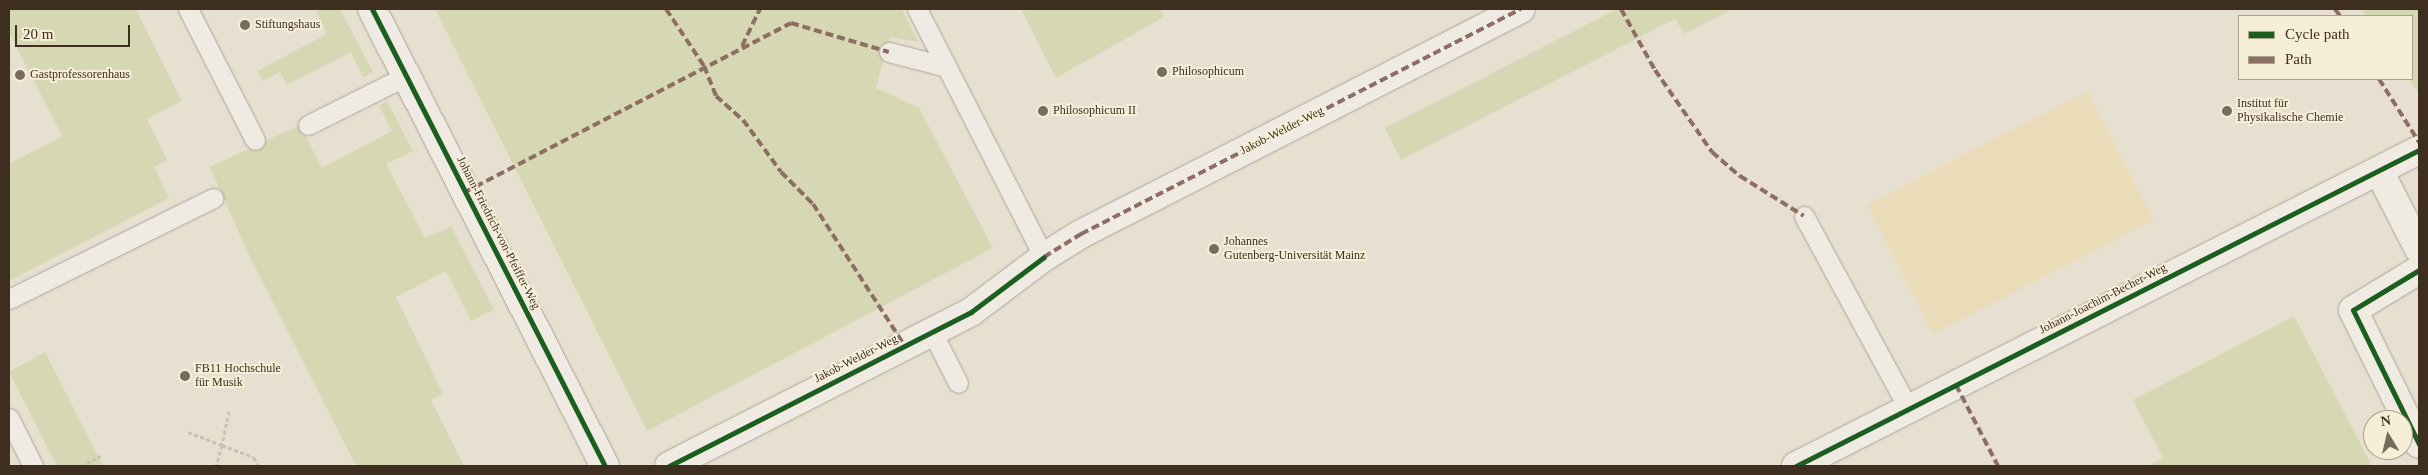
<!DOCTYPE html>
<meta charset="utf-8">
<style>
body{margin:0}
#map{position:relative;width:2428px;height:475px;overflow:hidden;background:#e7e0d1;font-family:Georgia,serif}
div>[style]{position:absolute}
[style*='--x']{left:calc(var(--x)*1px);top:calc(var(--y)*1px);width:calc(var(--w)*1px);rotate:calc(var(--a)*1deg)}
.green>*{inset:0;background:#d6d7b3}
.sand>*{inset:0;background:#eadcb9}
.path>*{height:3px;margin-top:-1.5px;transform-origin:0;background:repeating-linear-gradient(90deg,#c8c2b9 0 4px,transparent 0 6.5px)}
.roads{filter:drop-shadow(0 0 1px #ada599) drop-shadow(0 0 1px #ada599)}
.service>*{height:19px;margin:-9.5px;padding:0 9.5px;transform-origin:9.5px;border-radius:9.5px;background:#efebe3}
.pedestrian>*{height:28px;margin:-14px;padding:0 14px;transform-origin:14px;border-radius:14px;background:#efebe3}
.minor>*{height:28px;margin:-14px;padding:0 14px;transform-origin:14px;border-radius:14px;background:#efebe3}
.quiet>*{height:4px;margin-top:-2px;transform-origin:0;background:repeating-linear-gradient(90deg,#8d6e63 0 8px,transparent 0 12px)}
.cycleway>*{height:5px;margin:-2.5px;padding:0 2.5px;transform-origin:2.5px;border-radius:2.5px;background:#1b5e20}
.dots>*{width:14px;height:14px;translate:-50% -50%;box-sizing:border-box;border:2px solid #f7eed8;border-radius:50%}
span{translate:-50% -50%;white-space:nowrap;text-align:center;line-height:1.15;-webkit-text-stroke:4px #f7eed8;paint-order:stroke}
.poi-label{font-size:12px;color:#3d2e20}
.left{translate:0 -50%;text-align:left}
.street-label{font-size:12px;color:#3d2e20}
.frame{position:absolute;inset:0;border:10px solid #3d2e20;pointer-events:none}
.legend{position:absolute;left:2238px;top:15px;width:175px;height:65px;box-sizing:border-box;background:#f7eed8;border:1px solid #ada18e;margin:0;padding:6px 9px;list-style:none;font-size:15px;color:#3d2e20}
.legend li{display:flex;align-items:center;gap:10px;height:25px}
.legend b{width:25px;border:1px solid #ada18e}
.north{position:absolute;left:2363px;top:410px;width:50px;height:50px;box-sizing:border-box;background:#f7eed8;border:1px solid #ada18e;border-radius:50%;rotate:351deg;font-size:14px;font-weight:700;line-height:20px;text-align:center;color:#3d2e20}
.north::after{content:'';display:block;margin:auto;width:18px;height:22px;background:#786c5e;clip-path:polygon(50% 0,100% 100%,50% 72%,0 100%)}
.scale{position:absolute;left:15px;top:25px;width:115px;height:22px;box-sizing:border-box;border:2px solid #3d2e20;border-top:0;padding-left:6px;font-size:15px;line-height:18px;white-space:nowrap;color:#3d2e20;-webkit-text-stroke:4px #f7eed8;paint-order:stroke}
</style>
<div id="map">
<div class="green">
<div style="clip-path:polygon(9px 9px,136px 9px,182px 101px,147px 119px,167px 160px,154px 167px,169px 198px,9px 281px,9px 164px,62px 136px,9px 32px)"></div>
<div style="clip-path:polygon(315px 9px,340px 9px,373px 72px,363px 77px,351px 52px,287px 85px,280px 72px,263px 81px,257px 71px,327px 34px)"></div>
<div style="clip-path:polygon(435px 9px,902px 9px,918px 42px,890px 37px,876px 88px,919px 108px,993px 248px,647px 431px)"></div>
<div style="clip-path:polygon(1021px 9px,1160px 9px,1164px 17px,1056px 78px)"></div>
<div style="clip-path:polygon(1617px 9px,1733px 9px,1684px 34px,1675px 19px,1401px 160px,1385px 128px)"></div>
<div style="clip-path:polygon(2361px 9px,2419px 9px,2419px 93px,2409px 79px,2412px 16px,2366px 16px)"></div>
<div style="clip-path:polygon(387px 101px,413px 151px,386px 164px,425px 238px,451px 226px,494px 310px,471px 321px,446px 271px,396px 297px,443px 394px,431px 400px,464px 466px,356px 466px,246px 249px,210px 167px,300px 125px,322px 168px,392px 131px,379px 106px)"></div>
<div style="clip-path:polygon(2294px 316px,2372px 466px,2147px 466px,2163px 458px,2133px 400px)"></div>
<div style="clip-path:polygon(45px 352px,103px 466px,57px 466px,9px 372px)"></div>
</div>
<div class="sand">
<div style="clip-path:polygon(2087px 91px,2154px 220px,1933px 334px,1867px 205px)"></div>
</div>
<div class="path">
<div style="--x:229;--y:411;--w:35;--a:102"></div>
<div style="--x:222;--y:445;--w:34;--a:21"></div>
<div style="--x:254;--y:457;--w:10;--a:66"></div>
<div style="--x:188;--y:432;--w:36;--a:21"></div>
<div style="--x:222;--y:445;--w:22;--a:106"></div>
<div style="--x:81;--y:466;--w:22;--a:-27"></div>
</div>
<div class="roads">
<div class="service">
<div style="--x:188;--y:9;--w:147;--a:62.9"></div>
<div style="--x:917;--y:9;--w:279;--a:62.9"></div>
<div style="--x:889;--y:52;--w:60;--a:14.5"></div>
<div style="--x:308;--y:125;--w:110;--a:-26.6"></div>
<div style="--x:1804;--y:216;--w:220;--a:61.5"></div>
<div style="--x:9;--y:299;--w:228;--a:-26.3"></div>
<div style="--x:932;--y:332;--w:57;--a:63"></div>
<div style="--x:9;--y:418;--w:54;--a:63.4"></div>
</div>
<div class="pedestrian">
<div style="--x:1044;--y:257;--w:44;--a:-31.9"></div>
<div style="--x:1081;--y:234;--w:494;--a:-27.1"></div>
</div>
<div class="minor">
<div style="--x:372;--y:9;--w:513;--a:62.99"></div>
<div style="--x:2379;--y:171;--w:88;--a:62.9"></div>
<div style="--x:2419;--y:270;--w:77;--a:148.8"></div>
<div style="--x:2353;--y:310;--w:149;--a:63.8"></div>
<div style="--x:669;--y:466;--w:339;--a:-27"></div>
<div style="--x:971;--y:312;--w:91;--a:-37"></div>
<div style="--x:1796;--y:466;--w:699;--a:-26.9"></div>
</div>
</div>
<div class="quiet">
<div style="--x:666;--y:9;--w:69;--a:56.3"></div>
<div style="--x:704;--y:66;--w:32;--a:68"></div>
<div style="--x:716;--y:96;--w:36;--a:42"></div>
<div style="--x:743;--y:120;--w:64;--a:53.8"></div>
<div style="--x:781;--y:172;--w:45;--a:45"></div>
<div style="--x:813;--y:204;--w:169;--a:57.1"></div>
<div style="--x:1621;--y:9;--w:70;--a:60.9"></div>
<div style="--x:1655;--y:70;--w:100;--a:55.2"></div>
<div style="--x:1712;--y:152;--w:37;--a:41"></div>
<div style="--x:1740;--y:176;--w:75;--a:32"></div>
<div style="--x:2335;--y:9;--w:9;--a:54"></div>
<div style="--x:742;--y:46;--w:41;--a:-64.1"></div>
<div style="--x:2379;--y:79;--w:75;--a:57.6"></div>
<div style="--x:465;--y:192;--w:367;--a:-27.4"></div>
<div style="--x:791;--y:23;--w:102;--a:16.5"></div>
<div style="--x:1044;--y:257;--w:44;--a:-31.9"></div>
<div style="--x:1081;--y:234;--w:494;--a:-27.1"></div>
<div style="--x:1956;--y:385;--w:91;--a:62.6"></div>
</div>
<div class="cycleway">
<div style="--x:372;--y:9;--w:513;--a:62.99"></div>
<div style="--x:2419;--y:270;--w:77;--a:148.8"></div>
<div style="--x:2353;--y:310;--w:149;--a:63.8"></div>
<div style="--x:669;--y:466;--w:339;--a:-27"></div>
<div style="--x:971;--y:312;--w:91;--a:-37"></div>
<div style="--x:1796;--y:466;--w:699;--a:-26.9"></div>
</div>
<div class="dots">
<div style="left:245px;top:25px;background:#786c5e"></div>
<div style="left:1162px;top:72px;background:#786c5e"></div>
<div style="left:20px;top:75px;background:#786c5e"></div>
<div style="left:1043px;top:111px;background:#786c5e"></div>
<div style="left:2227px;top:111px;background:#786c5e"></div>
<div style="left:1214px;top:249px;background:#786c5e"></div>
<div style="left:185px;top:376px;background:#786c5e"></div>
</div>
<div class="poi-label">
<span class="left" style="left:255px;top:25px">Stiftungshaus</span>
<span class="left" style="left:1172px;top:72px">Philosophicum</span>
<span class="left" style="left:30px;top:75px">Gastprofessorenhaus</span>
<span class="left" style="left:2237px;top:111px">Institut für<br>Physikalische Chemie</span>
<span class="left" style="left:1053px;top:111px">Philosophicum II</span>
<span class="left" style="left:1224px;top:249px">Johannes<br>Gutenberg-Universität Mainz</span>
<span class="left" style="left:195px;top:376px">FB11 Hochschule<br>für Musik</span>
</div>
<div class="street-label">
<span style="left:1282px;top:131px;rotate:-27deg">Jakob-Welder-Weg</span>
<span style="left:498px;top:233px;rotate:63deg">Johann-Friedrich-von-Pfeiffer-Weg</span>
<span style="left:2103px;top:299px;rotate:-27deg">Johann-Joachim-Becher-Weg</span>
<span style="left:856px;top:359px;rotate:-27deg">Jakob-Welder-Weg</span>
</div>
<div class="frame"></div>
<ul class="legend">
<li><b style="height:6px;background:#1b5e20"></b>Cycle path</li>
<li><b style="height:6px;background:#8d6e63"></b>Path</li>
</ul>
<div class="north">N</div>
<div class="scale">20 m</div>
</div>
